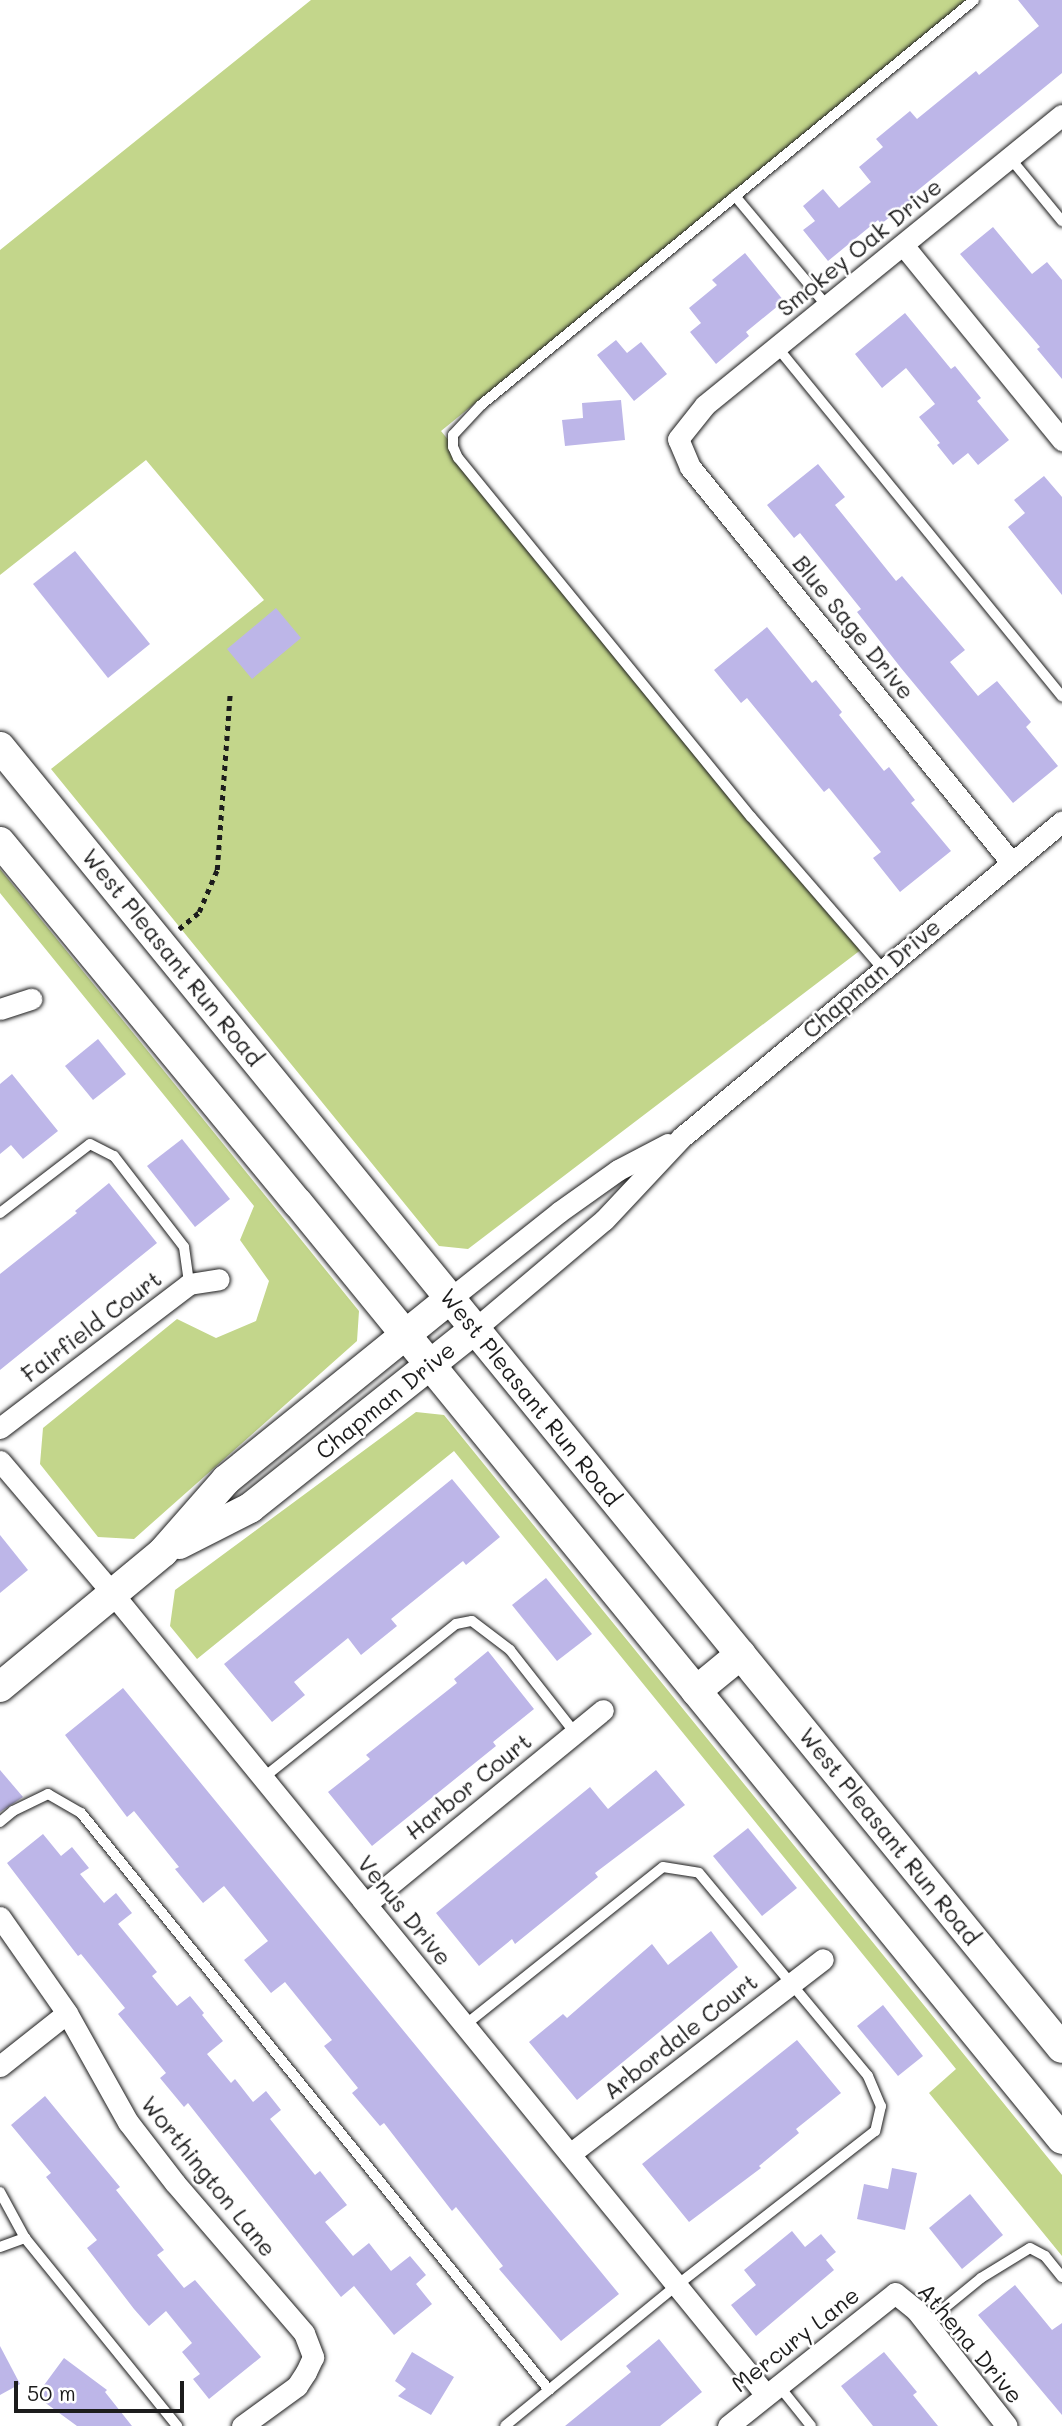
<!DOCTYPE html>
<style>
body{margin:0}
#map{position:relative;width:1062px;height:2426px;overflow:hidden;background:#fff;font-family:Mali,sans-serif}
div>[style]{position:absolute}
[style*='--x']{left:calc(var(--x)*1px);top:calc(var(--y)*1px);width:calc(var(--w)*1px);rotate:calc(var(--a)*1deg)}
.green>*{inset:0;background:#c3d68b}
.building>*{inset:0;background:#bdb6e8}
.path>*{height:4.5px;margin-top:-2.25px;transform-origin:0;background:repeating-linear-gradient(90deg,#1c1c1c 0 5px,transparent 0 10px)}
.roads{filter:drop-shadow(0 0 2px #1c1c1c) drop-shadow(0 0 2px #1c1c1c)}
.lane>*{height:10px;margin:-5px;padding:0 5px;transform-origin:5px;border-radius:5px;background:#fff}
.street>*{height:21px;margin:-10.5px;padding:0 10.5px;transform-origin:10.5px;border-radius:10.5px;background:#fff}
.secondary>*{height:30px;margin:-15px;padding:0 15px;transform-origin:15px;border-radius:15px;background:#fff}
span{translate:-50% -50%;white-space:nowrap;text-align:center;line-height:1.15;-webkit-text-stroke:5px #fff;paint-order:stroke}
.street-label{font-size:23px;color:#1c1c1c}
.scale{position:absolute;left:14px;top:2381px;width:170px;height:32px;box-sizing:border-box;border:4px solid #1c1c1c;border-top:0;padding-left:9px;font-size:21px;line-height:24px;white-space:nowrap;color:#1c1c1c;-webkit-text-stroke:5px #fff;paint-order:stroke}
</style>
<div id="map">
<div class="green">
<div style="clip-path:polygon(311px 0,970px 0,441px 431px,862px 949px,468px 1249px,439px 1246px,51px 769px,264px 600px,146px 460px,0 575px,0 250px)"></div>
<div style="clip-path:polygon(0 869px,359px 1311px,357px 1341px,134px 1539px,98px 1537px,40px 1464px,43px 1428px,177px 1319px,216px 1338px,256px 1321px,269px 1281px,240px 1240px,254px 1206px,0 893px)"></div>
<div style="clip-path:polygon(416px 1412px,444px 1415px,1062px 2175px,1062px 2256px,929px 2093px,956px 2069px,454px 1451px,197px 1659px,170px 1626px,175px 1590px)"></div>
</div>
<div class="building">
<div style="clip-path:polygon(1018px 0,1062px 0,1062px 73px,912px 195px,914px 198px,881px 224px,878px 220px,828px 261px,803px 230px,815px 221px,803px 206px,823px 189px,839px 208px,871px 182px,859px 167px,883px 147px,876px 139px,910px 111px,917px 119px,976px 71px,979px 75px,1039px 26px)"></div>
<div style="clip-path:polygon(993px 227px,1032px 274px,1047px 262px,1062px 280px,1062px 379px,1037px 349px,1040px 347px,960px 254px)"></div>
<div style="clip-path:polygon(745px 253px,784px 301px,746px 332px,749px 336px,716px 364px,690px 332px,701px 323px,689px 308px,717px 285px,712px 280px)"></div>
<div style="clip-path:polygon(905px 313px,951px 369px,955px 366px,981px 398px,977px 401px,1009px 440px,978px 465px,968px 453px,953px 465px,937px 445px,940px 443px,919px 417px,935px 404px,906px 368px,882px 388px,855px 354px)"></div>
<div style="clip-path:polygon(616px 340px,627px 353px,641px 342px,667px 374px,634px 401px,597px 355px)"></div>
<div style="clip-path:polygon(621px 400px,625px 440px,565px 446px,562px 420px,583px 418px,582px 403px)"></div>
<div style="clip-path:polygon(818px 464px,845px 497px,835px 505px,896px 581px,902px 576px,965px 650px,950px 662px,978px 696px,997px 681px,1031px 722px,1026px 727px,1058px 766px,1013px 803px,901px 668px,857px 612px,861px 609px,800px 533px,794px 538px,767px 505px)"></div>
<div style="clip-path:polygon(1044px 476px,1062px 497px,1062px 595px,1008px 527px,1025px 513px,1014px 500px)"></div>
<div style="clip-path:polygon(75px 551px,150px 644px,108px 678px,33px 584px)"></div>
<div style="clip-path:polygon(276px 608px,301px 638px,252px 679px,227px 649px)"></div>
<div style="clip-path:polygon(767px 627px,812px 683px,816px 680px,842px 712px,839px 715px,884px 771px,889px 767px,915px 800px,911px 803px,951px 851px,900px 892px,873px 858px,881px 852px,829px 788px,824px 792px,747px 698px,741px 703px,714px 670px)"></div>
<div style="clip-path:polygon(98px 1039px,126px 1074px,93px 1100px,65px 1066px)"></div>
<div style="clip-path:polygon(12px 1074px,58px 1131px,23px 1159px,11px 1145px,0 1154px,0 1084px)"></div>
<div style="clip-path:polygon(182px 1139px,230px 1199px,195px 1227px,147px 1166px)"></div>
<div style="clip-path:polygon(109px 1183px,157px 1243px,0 1370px,0 1274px,77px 1213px,75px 1211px)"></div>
<div style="clip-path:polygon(452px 1479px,500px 1537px,466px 1565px,463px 1561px,391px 1619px,397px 1626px,361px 1655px,348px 1638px,294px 1682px,305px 1695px,272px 1722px,224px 1664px)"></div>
<div style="clip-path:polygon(0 1535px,28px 1570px,0 1593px)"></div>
<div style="clip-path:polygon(546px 1578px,592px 1634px,557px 1661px,512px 1605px)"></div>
<div style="clip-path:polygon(488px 1651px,534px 1709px,493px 1742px,496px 1746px,372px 1846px,328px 1792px,370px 1759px,366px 1755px,457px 1683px,454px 1679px)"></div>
<div style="clip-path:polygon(123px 1688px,619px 2294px,561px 2341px,499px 2269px,503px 2266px,456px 2207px,452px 2211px,384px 2123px,380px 2126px,352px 2093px,358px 2088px,324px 2046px,332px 2040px,285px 1982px,271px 1993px,244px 1960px,268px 1941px,224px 1886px,203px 1903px,175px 1869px,179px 1867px,134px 1811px,127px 1817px,65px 1735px)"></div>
<div style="clip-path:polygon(0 1770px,23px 1797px,0 1812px)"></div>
<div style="clip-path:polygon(656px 1770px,685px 1805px,595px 1873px,598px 1877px,515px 1944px,512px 1939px,479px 1966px,436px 1913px,590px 1787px,608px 1809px)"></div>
<div style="clip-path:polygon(748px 1828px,797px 1888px,762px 1916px,713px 1856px)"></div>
<div style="clip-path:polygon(43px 1834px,61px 1856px,72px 1847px,89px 1868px,80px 1874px,104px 1903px,116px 1893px,132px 1913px,118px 1924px,157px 1972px,152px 1976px,177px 2006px,190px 1996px,204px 2013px,202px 2015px,223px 2041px,207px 2054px,231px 2083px,235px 2079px,253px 2102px,266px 2091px,281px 2110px,270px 2119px,315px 2175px,320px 2171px,347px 2205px,325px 2222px,353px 2256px,369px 2243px,391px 2271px,410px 2256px,426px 2275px,416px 2284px,432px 2304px,394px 2335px,354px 2286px,341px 2297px,188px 2103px,184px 2107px,160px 2078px,166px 2073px,118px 2014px,125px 2008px,81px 1954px,78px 1956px,7px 1863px)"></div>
<div style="clip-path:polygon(711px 1931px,738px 1967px,577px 2100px,529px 2042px,563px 2014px,567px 2018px,652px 1944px,668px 1965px)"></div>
<div style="clip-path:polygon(883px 2005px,923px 2056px,898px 2076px,857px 2026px)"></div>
<div style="clip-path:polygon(797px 2040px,841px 2093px,796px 2129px,799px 2133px,759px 2166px,761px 2168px,689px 2222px,642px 2164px)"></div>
<div style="clip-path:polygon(45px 2096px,120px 2187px,116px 2190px,164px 2250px,157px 2255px,184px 2288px,195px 2280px,261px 2357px,209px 2399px,193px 2379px,200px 2374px,182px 2352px,192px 2343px,166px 2311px,149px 2326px,134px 2309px,87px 2248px,97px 2240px,46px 2177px,51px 2173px,11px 2125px)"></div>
<div style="clip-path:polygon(892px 2168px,917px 2173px,905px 2230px,857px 2219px,864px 2184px,888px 2189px)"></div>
<div style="clip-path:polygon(970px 2194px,1003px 2235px,962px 2269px,929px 2228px)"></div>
<div style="clip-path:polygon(792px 2231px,805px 2247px,821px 2234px,836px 2252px,826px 2260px,834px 2270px,756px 2336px,731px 2305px,756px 2285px,744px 2270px)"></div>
<div style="clip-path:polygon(1015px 2285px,1052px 2330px,1062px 2323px,1062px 2415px,978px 2315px)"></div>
<div style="clip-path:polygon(659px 2339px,702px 2392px,660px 2426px,565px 2426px,631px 2372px,626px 2366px)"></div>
<div style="clip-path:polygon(0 2346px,20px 2384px,0 2395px)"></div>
<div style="clip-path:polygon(412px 2352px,454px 2377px,431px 2415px,398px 2396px,406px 2389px,395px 2381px)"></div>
<div style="clip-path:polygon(884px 2352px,917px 2392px,913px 2395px,938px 2426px,873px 2426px,841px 2386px)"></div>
<div style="clip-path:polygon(64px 2358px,107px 2390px,105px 2392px,132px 2426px,77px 2426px,36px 2396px)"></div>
</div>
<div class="path">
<div style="--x:179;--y:929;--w:26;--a:-40"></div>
<div style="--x:199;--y:912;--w:46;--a:-66.8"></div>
<div style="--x:217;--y:870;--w:177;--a:-85.8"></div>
</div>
<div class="roads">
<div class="lane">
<div style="--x:1010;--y:158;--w:82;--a:50.5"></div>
<div style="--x:735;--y:196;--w:143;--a:50.1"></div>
<div style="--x:777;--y:347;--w:451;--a:50.8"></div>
<div style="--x:882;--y:968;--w:200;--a:-130.9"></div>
<div style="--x:751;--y:817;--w:463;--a:-129.2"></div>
<div style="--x:458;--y:458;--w:12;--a:-114"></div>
<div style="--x:453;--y:447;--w:12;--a:-90"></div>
<div style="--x:453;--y:435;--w:41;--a:-47"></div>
<div style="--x:481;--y:405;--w:638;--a:-39.4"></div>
<div style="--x:0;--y:1213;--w:113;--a:-37.5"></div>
<div style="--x:90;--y:1144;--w:27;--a:27"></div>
<div style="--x:114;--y:1156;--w:115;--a:52.4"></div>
<div style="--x:184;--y:1247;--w:37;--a:82"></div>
<div style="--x:263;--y:1778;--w:247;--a:-38.6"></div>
<div style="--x:456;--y:1624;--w:16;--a:-11"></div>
<div style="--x:472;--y:1621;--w:48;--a:37.3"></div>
<div style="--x:510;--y:1650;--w:105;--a:51.9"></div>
<div style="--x:0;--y:1822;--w:17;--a:-40"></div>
<div style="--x:13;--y:1811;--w:39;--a:-26"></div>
<div style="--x:48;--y:1794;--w:38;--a:30"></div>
<div style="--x:81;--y:1813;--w:743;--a:50.95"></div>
<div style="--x:465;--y:2025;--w:253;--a:-38.6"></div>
<div style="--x:663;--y:1867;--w:36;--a:9"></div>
<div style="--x:699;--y:1873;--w:264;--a:50.2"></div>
<div style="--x:868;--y:2076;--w:33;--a:67"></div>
<div style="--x:881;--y:2106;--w:26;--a:103"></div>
<div style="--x:875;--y:2131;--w:251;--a:142.1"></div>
<div style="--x:677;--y:2285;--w:222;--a:140.7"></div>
<div style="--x:0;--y:2192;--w:52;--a:61.5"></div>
<div style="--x:25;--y:2238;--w:242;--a:51"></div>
<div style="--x:0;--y:2247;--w:27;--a:-20"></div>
<div style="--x:926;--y:2323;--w:71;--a:-39.3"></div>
<div style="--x:981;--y:2278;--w:57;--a:-31.5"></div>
<div style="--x:1030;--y:2248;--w:17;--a:28"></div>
<div style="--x:1045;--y:2256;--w:27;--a:51"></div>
<div style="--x:779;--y:2386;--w:51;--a:51.3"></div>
</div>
<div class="street">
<div style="--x:903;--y:245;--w:252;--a:50.8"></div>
<div style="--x:1011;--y:862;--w:509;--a:-129.1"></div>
<div style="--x:690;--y:467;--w:30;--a:-113"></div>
<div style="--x:678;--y:439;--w:43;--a:-51.5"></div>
<div style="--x:705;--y:405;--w:460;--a:-39.1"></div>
<div style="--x:0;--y:1009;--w:33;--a:-18"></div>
<div style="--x:451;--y:1298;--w:138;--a:-38.5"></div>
<div style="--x:559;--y:1212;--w:72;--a:-35.4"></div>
<div style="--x:618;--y:1170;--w:56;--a:-27.5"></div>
<div style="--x:476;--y:1328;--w:167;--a:-40.2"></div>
<div style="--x:604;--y:1220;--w:114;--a:-46.8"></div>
<div style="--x:682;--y:1137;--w:494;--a:-39.7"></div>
<div style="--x:0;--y:1428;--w:238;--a:-37.3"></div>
<div style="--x:189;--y:1284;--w:30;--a:-9"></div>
<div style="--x:0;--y:1461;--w:175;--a:49.6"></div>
<div style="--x:113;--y:1594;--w:1033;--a:50.81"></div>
<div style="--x:366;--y:1904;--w:306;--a:-39.3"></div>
<div style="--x:0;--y:1917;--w:117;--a:55.1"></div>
<div style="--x:67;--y:2013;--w:125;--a:60.8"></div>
<div style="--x:128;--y:2122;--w:77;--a:52.4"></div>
<div style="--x:175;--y:2183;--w:198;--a:49.3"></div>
<div style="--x:304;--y:2333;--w:26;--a:69"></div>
<div style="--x:313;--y:2357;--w:17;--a:115"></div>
<div style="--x:306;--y:2372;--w:17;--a:123"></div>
<div style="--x:297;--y:2386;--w:68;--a:144"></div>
<div style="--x:0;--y:2066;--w:85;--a:-38.3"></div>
<div style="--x:570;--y:2154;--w:319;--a:-37.6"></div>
<div style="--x:728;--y:2426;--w:213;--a:-38.5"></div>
<div style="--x:895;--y:2293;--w:27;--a:39"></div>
<div style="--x:916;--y:2310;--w:147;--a:51.9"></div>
</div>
<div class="secondary">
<div style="--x:0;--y:747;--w:1679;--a:50.78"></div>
<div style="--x:0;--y:842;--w:468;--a:50.5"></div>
<div style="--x:298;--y:1203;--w:1208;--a:50.78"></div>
<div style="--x:179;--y:1544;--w:80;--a:-26.9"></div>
<div style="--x:250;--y:1508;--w:289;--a:-38.5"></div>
<div style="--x:0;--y:1687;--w:212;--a:-39.6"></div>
<div style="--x:163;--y:1552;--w:96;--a:-48.8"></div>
<div style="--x:226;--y:1480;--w:289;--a:-39"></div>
<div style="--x:696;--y:1691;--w:58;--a:-39.4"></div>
</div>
</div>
<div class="street-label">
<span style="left:859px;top:247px;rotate:-39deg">Smokey Oak Drive</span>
<span style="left:854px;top:627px;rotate:51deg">Blue Sage Drive</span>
<span style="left:173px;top:957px;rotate:51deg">West Pleasant Run Road</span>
<span style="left:871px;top:978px;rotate:-40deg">Chapman Drive</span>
<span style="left:91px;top:1326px;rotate:-37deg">Fairfield Court</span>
<span style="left:531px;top:1397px;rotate:51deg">West Pleasant Run Road</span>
<span style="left:385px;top:1400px;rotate:-39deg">Chapman Drive</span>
<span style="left:468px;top:1786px;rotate:-39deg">Harbor Court</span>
<span style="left:890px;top:1836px;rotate:51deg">West Pleasant Run Road</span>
<span style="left:405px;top:1910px;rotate:51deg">Venus Drive</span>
<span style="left:680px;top:2036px;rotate:-38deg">Arbordale Court</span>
<span style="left:209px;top:2176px;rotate:51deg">Worthington Lane</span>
<span style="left:795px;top:2339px;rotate:-38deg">Mercury Lane</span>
<span style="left:971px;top:2343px;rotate:50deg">Athena Drive</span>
</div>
<div class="scale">50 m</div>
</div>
